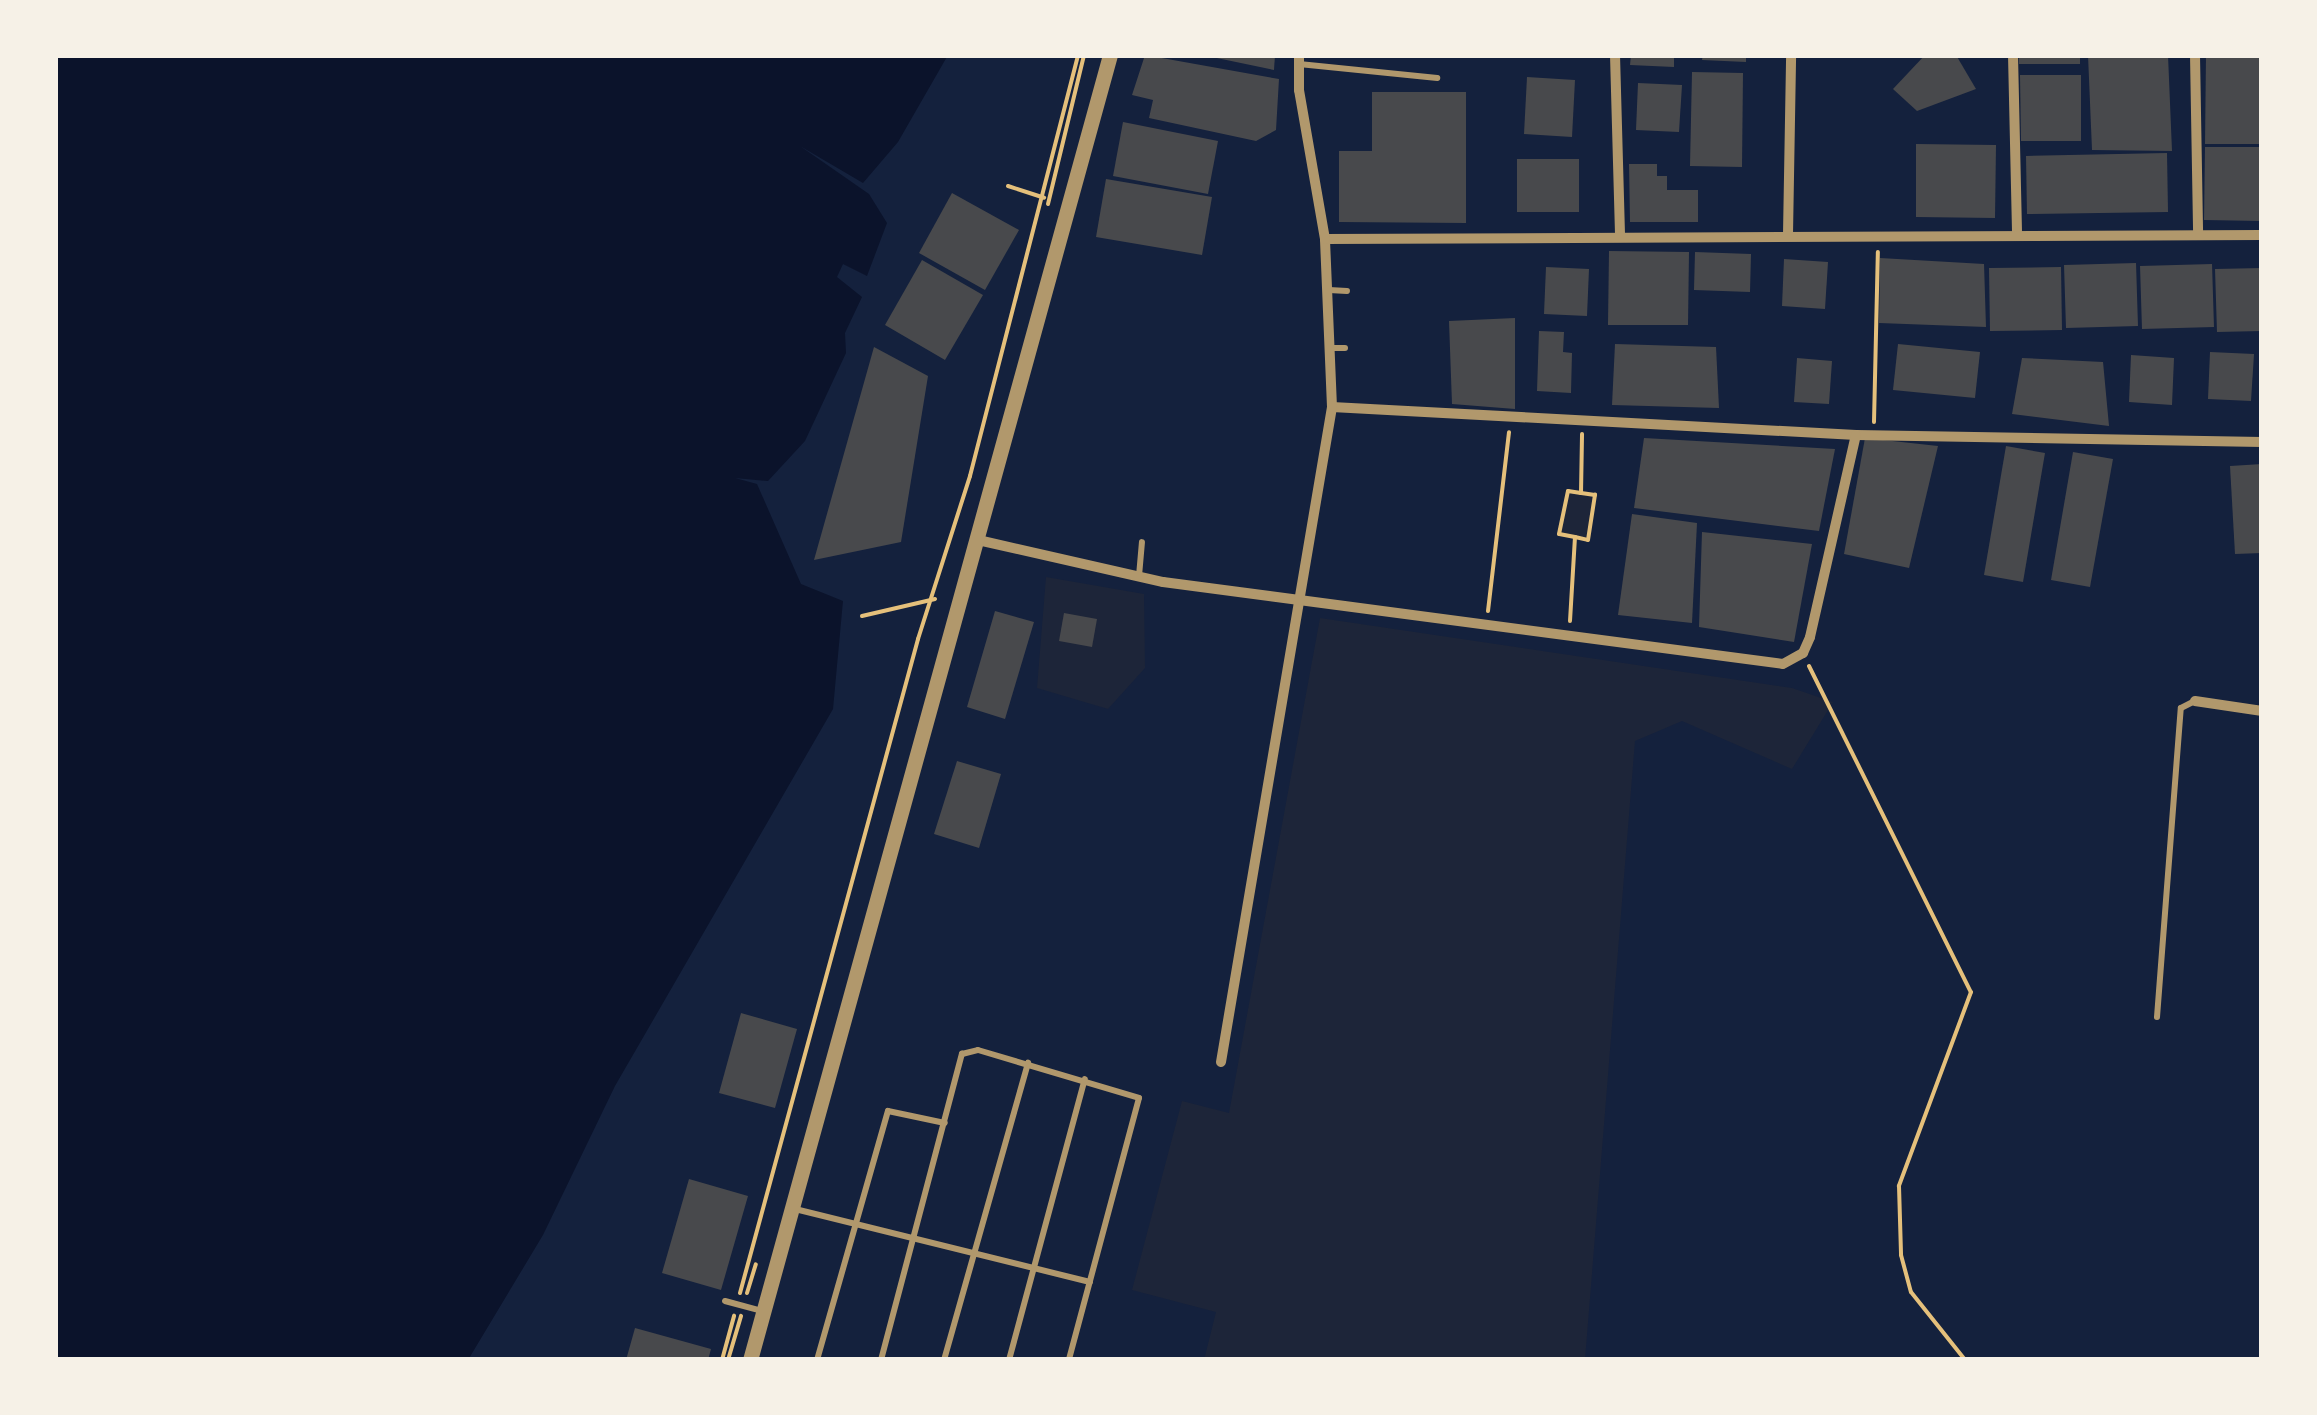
<!DOCTYPE html>
<style>
body{margin:0}
#map{position:relative;width:2317px;height:1415px;overflow:hidden;background:#14213d;font-family:Barlow,sans-serif}
div>[style]{position:absolute}
[style*='--x']{left:calc(var(--x)*1px);top:calc(var(--y)*1px);width:calc(var(--w)*1px);rotate:calc(var(--a)*1deg)}
.green>*{inset:0;background:#1d2539}
.water>*{inset:0;background:#0b132b}
.building>*{inset:0;background:#48494c}
.path>*{height:4px;margin:-2px;padding:0 2px;transform-origin:2px;border-radius:2px;background:#e5c07b}
.service>*{height:6px;margin:-3px;padding:0 3px;transform-origin:3px;border-radius:3px;background:#b1986c}
.minor>*{height:10px;margin:-5px;padding:0 5px;transform-origin:5px;border-radius:5px;background:#b1986c}
.tertiary>*{height:15px;margin:-7.5px;padding:0 7.5px;transform-origin:7.5px;border-radius:7.5px;background:#b1986c}
span{translate:-50% -50%;white-space:nowrap;text-align:center;line-height:1.15;-webkit-text-stroke:10px #f6f1e7;paint-order:stroke}
.frame{position:absolute;inset:0;border:58px solid #f6f1e7;pointer-events:none}
</style>
<div id="map">
<div class="green">
<div style="clip-path:polygon(1568px 491px,1595px 495px,1588px 540px,1559px 534px)"></div>
<div style="clip-path:polygon(1046px 577px,1144px 594px,1145px 668px,1108px 709px,1037px 688px)"></div>
<div style="clip-path:polygon(1320px 618px,1792px 688px,1833px 702px,1792px 769px,1682px 721px,1635px 741px,1585px 1360px,1204px 1360px,1216px 1312px,1132px 1290px,1182px 1101px,1229px 1113px)"></div>
</div>
<div class="water">
<div style="clip-path:polygon(55px 55px,948px 55px,898px 142px,863px 183px,800px 146px,869px 194px,887px 223px,867px 276px,843px 264px,837px 277px,862px 297px,845px 333px,846px 353px,805px 441px,768px 481px,735px 478px,757px 484px,801px 584px,843px 601px,833px 709px,615px 1086px,543px 1235px,468px 1360px,55px 1360px)"></div>
</div>
<div class="building">
<div style="clip-path:polygon(1145px 55px,1279px 79px,1276px 130px,1256px 141px,1149px 118px,1153px 100px,1132px 95px)"></div>
<div style="clip-path:polygon(1212px 55px,1275px 55px,1274px 70px,1212px 57px)"></div>
<div style="clip-path:polygon(1631px 55px,1674px 55px,1674px 67px,1630px 65px)"></div>
<div style="clip-path:polygon(1703px 55px,1746px 55px,1746px 62px,1702px 60px)"></div>
<div style="clip-path:polygon(1925px 55px,1956px 55px,1976px 89px,1917px 111px,1893px 89px)"></div>
<div style="clip-path:polygon(2019px 55px,2080px 55px,2080px 64px,2019px 64px)"></div>
<div style="clip-path:polygon(2088px 55px,2168px 55px,2172px 151px,2092px 150px)"></div>
<div style="clip-path:polygon(2206px 55px,2262px 55px,2262px 144px,2205px 144px)"></div>
<div style="clip-path:polygon(1692px 72px,1743px 73px,1742px 167px,1690px 166px)"></div>
<div style="clip-path:polygon(2020px 75px,2081px 75px,2081px 141px,2021px 141px)"></div>
<div style="clip-path:polygon(1527px 77px,1575px 80px,1572px 137px,1524px 134px)"></div>
<div style="clip-path:polygon(1638px 83px,1682px 85px,1679px 132px,1636px 130px)"></div>
<div style="clip-path:polygon(1372px 92px,1466px 92px,1466px 223px,1339px 222px,1339px 151px,1372px 151px)"></div>
<div style="clip-path:polygon(1123px 122px,1218px 141px,1208px 194px,1113px 176px)"></div>
<div style="clip-path:polygon(1916px 144px,1996px 145px,1995px 218px,1916px 217px)"></div>
<div style="clip-path:polygon(2205px 147px,2262px 147px,2262px 221px,2204px 220px)"></div>
<div style="clip-path:polygon(2167px 153px,2168px 212px,2027px 214px,2026px 156px)"></div>
<div style="clip-path:polygon(1517px 159px,1579px 159px,1579px 212px,1517px 212px)"></div>
<div style="clip-path:polygon(1629px 164px,1657px 164px,1657px 176px,1667px 176px,1667px 190px,1698px 190px,1698px 222px,1630px 222px)"></div>
<div style="clip-path:polygon(1106px 179px,1212px 197px,1202px 255px,1096px 237px)"></div>
<div style="clip-path:polygon(952px 193px,1019px 230px,985px 290px,919px 253px)"></div>
<div style="clip-path:polygon(1609px 251px,1689px 252px,1688px 325px,1608px 325px)"></div>
<div style="clip-path:polygon(1695px 252px,1751px 254px,1750px 292px,1694px 290px)"></div>
<div style="clip-path:polygon(1880px 258px,1984px 264px,1986px 327px,1879px 323px)"></div>
<div style="clip-path:polygon(1784px 259px,1828px 262px,1825px 309px,1782px 306px)"></div>
<div style="clip-path:polygon(922px 260px,983px 295px,945px 360px,885px 325px)"></div>
<div style="clip-path:polygon(2136px 263px,2138px 326px,2066px 328px,2064px 265px)"></div>
<div style="clip-path:polygon(2212px 264px,2214px 327px,2142px 329px,2140px 266px)"></div>
<div style="clip-path:polygon(1546px 267px,1589px 269px,1587px 316px,1544px 314px)"></div>
<div style="clip-path:polygon(2061px 267px,2062px 330px,1990px 331px,1989px 268px)"></div>
<div style="clip-path:polygon(2262px 268px,2262px 331px,2217px 332px,2215px 269px)"></div>
<div style="clip-path:polygon(1515px 318px,1515px 409px,1452px 404px,1449px 321px)"></div>
<div style="clip-path:polygon(1539px 331px,1564px 332px,1563px 352px,1572px 353px,1571px 393px,1537px 391px)"></div>
<div style="clip-path:polygon(1615px 344px,1716px 347px,1719px 408px,1612px 405px)"></div>
<div style="clip-path:polygon(1898px 344px,1980px 352px,1975px 398px,1893px 390px)"></div>
<div style="clip-path:polygon(874px 347px,928px 376px,901px 542px,814px 560px)"></div>
<div style="clip-path:polygon(2210px 352px,2254px 354px,2251px 401px,2208px 399px)"></div>
<div style="clip-path:polygon(2131px 355px,2174px 358px,2172px 405px,2129px 402px)"></div>
<div style="clip-path:polygon(1797px 358px,1832px 361px,1829px 404px,1794px 402px)"></div>
<div style="clip-path:polygon(2022px 358px,2103px 362px,2109px 426px,2012px 414px)"></div>
<div style="clip-path:polygon(1644px 438px,1835px 449px,1819px 531px,1634px 508px)"></div>
<div style="clip-path:polygon(1865px 438px,1938px 446px,1909px 568px,1844px 554px)"></div>
<div style="clip-path:polygon(2006px 446px,2045px 453px,2023px 582px,1984px 575px)"></div>
<div style="clip-path:polygon(2073px 452px,2113px 459px,2090px 587px,2051px 580px)"></div>
<div style="clip-path:polygon(2262px 464px,2262px 553px,2235px 554px,2230px 466px)"></div>
<div style="clip-path:polygon(1632px 514px,1697px 523px,1692px 623px,1618px 615px)"></div>
<div style="clip-path:polygon(1702px 532px,1812px 544px,1794px 642px,1699px 627px)"></div>
<div style="clip-path:polygon(995px 611px,1034px 622px,1005px 719px,967px 707px)"></div>
<div style="clip-path:polygon(1064px 613px,1097px 619px,1092px 647px,1059px 641px)"></div>
<div style="clip-path:polygon(957px 761px,1001px 774px,979px 848px,934px 834px)"></div>
<div style="clip-path:polygon(741px 1013px,797px 1029px,775px 1108px,719px 1093px)"></div>
<div style="clip-path:polygon(689px 1179px,748px 1196px,721px 1290px,662px 1273px)"></div>
<div style="clip-path:polygon(635px 1328px,711px 1349px,708px 1360px,626px 1360px)"></div>
</div>
<div class="path">
<div style="--x:1008;--y:186;--w:38;--a:18"></div>
<div style="--x:1048;--y:204;--w:153;--a:-76.4"></div>
<div style="--x:1874;--y:422;--w:170;--a:-88.7"></div>
<div style="--x:1575;--y:537;--w:16;--a:-169"></div>
<div style="--x:1559;--y:534;--w:44;--a:-78.2"></div>
<div style="--x:1568;--y:491;--w:13;--a:9"></div>
<div style="--x:1488;--y:611;--w:180;--a:-83.3"></div>
<div style="--x:862;--y:616;--w:75;--a:-13.1"></div>
<div style="--x:1570;--y:621;--w:84;--a:-86.6"></div>
<div style="--x:1575;--y:537;--w:13;--a:13"></div>
<div style="--x:1588;--y:540;--w:46;--a:-81.2"></div>
<div style="--x:1595;--y:495;--w:14;--a:-172"></div>
<div style="--x:1581;--y:493;--w:59;--a:-89"></div>
<div style="--x:1809;--y:666;--w:364;--a:63.6"></div>
<div style="--x:1971;--y:992;--w:207;--a:110.4"></div>
<div style="--x:1899;--y:1186;--w:69;--a:88.3"></div>
<div style="--x:1901;--y:1255;--w:38;--a:75"></div>
<div style="--x:1911;--y:1292;--w:87;--a:51.5"></div>
<div style="--x:740;--y:1293;--w:678;--a:-74.77"></div>
<div style="--x:918;--y:639;--w:171;--a:-72.3"></div>
<div style="--x:970;--y:476;--w:435;--a:-75.6"></div>
<div style="--x:747;--y:1293;--w:30;--a:-73"></div>
<div style="--x:722;--y:1360;--w:46;--a:-74.7"></div>
<div style="--x:728;--y:1360;--w:46;--a:-73.5"></div>
</div>
<div class="service">
<div style="--x:1299;--y:64;--w:139;--a:5.8"></div>
<div style="--x:1329;--y:290;--w:18;--a:3"></div>
<div style="--x:1331;--y:348;--w:14;--a:0"></div>
<div style="--x:1139;--y:576;--w:34;--a:-85"></div>
<div style="--x:2157;--y:1017;--w:310;--a:-85.6"></div>
<div style="--x:2181;--y:708;--w:16;--a:-27"></div>
<div style="--x:791;--y:1208;--w:308;--a:13.9"></div>
<div style="--x:725;--y:1301;--w:38;--a:15"></div>
<div style="--x:817;--y:1360;--w:259;--a:-74.1"></div>
<div style="--x:888;--y:1111;--w:58;--a:11.9"></div>
<div style="--x:881;--y:1360;--w:317;--a:-75.2"></div>
<div style="--x:962;--y:1054;--w:16;--a:-14"></div>
<div style="--x:978;--y:1050;--w:168;--a:16.6"></div>
<div style="--x:1139;--y:1098;--w:271;--a:105"></div>
<div style="--x:944;--y:1360;--w:309;--a:-74.2"></div>
<div style="--x:1009;--y:1360;--w:291;--a:-74.9"></div>
</div>
<div class="minor">
<div style="--x:1615;--y:55;--w:182;--a:88.4"></div>
<div style="--x:2013;--y:55;--w:180;--a:88.7"></div>
<div style="--x:2195;--y:55;--w:177;--a:89"></div>
<div style="--x:1788;--y:234;--w:179;--a:-89"></div>
<div style="--x:1325;--y:239;--w:937;--a:-0.24"></div>
<div style="--x:1332;--y:407;--w:525;--a:3.06"></div>
<div style="--x:1856;--y:435;--w:406;--a:1"></div>
<div style="--x:978;--y:540;--w:190;--a:12.8"></div>
<div style="--x:1163;--y:582;--w:625;--a:7.53"></div>
<div style="--x:1783;--y:664;--w:23;--a:-29"></div>
<div style="--x:1803;--y:653;--w:17;--a:-66"></div>
<div style="--x:1810;--y:637;--w:207;--a:-77.2"></div>
<div style="--x:2195;--y:701;--w:68;--a:8.5"></div>
<div style="--x:1221;--y:1062;--w:664;--a:-80.38"></div>
<div style="--x:1332;--y:407;--w:168;--a:-92.4"></div>
<div style="--x:1325;--y:239;--w:151;--a:-99.9"></div>
<div style="--x:1299;--y:90;--w:35;--a:-90"></div>
</div>
<div class="tertiary">
<div style="--x:750;--y:1360;--w:1354;--a:-74.58"></div>
</div>
<div class="frame"></div>
</div>
